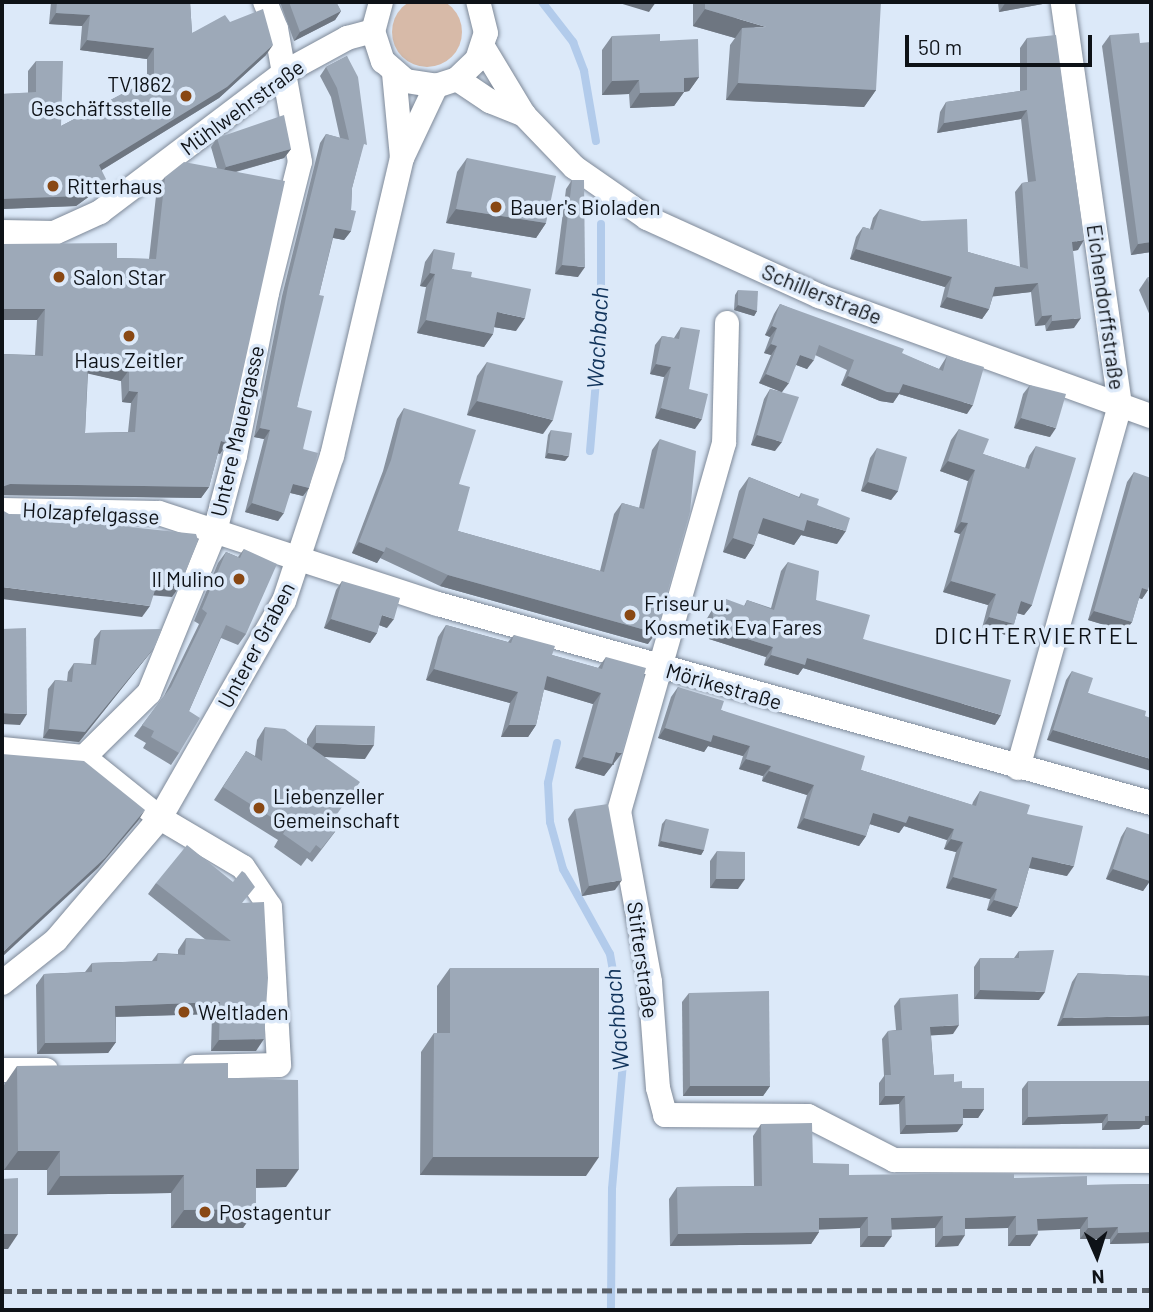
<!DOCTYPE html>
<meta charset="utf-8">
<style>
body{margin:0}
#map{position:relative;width:1153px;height:1312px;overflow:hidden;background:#dce9f9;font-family:Barlow,sans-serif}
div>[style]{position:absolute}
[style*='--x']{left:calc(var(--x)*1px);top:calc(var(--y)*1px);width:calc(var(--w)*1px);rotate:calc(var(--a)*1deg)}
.green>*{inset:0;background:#d7baa8}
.round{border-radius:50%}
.stream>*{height:8px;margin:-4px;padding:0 4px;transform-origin:4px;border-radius:4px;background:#b2cbeb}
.roads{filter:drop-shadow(0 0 2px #7e8998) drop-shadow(0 0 2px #7e8998)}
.minor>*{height:24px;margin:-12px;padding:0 12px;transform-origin:12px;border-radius:12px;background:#fff}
.rail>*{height:5px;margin-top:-2.5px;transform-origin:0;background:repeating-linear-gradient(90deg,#5c636c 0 10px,transparent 0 15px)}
.wall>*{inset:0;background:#87919e}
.shaded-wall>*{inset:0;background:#6e7681}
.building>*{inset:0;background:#9da9b8}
.dots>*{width:19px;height:19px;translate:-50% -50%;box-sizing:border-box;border:4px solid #dce9f9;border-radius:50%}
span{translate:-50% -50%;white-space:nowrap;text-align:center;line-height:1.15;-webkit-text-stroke:7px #dce9f9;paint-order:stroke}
.poi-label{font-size:21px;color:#0e1217}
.right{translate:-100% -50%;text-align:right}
.left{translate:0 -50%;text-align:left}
.street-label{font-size:21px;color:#0e1217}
.water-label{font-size:23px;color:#11345c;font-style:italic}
.neighbourhood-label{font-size:23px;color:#0e1217;letter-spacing:2px}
.frame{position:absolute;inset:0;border:4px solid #0e1217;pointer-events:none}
.north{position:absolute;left:1062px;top:1221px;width:70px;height:70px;-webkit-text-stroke:5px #dce9f9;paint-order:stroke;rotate:177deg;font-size:19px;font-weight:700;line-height:28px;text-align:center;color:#0e1217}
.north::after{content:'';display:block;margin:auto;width:24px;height:32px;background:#0e1217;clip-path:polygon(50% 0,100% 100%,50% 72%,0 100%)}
.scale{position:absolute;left:905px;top:35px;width:187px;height:32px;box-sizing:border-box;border:4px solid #0e1217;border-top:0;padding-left:9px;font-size:21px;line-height:24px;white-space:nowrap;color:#0e1217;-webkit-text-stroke:5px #dce9f9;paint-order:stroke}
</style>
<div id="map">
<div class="green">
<div class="round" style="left:392px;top:-3px;width:70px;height:70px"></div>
</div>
<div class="stream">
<div style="--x:542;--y:2;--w:51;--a:52.2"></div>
<div style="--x:573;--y:42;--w:31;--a:69"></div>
<div style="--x:584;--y:71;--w:71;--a:80.3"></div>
<div style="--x:590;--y:451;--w:129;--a:-85.1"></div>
<div style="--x:601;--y:322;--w:98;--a:-90"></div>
<div style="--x:557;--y:743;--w:41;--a:102.7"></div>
<div style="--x:548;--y:783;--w:39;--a:87"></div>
<div style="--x:550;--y:822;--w:49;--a:74.5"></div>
<div style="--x:563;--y:869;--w:97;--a:61.1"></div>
<div style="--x:610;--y:954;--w:51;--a:79.8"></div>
<div style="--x:619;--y:1004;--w:59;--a:86.1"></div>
<div style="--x:623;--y:1063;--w:126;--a:95"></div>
<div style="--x:612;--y:1189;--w:121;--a:90.5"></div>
</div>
<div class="roads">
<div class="minor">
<div style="--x:381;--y:2;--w:30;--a:105"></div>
<div style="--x:373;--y:31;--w:32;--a:72"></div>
<div style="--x:383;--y:61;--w:30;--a:41"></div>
<div style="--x:406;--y:81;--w:30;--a:9"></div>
<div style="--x:436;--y:86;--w:22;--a:-18"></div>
<div style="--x:457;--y:79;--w:28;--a:-44"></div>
<div style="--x:477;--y:60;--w:28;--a:-72"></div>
<div style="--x:486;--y:33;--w:32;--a:-104"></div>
<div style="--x:483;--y:47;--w:79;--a:58.9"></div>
<div style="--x:524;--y:115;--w:72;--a:46.1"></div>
<div style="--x:574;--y:167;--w:89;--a:34.9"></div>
<div style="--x:647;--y:218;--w:189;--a:24.4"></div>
<div style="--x:819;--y:296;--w:353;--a:19.9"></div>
<div style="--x:394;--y:73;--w:85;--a:84.6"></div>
<div style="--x:457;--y:79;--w:40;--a:34"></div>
<div style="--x:490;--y:101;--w:37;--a:22"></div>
<div style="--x:2;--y:232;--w:52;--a:1.1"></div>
<div style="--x:54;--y:233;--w:51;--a:-24.5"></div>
<div style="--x:100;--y:212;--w:232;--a:-37.1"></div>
<div style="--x:285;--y:72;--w:71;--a:-28.7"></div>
<div style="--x:347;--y:38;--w:27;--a:-15"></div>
<div style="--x:727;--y:323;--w:120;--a:91.4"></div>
<div style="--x:724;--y:443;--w:383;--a:105.9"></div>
<div style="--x:619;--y:811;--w:174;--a:79.7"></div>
<div style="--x:650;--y:982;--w:106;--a:85.7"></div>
<div style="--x:658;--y:1088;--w:28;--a:75"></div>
<div style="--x:665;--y:1115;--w:143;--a:0.4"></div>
<div style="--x:808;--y:1116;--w:97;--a:27.1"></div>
<div style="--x:894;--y:1160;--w:257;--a:0.2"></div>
<div style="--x:2;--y:510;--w:157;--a:1.1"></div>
<div style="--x:159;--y:513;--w:293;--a:18.1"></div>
<div style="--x:438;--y:604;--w:740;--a:15.59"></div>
<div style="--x:2;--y:749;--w:82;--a:5.6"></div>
<div style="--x:84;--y:757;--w:97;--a:38.8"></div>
<div style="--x:160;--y:818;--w:96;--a:30.6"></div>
<div style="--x:243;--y:867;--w:48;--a:56"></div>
<div style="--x:270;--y:907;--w:158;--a:86.7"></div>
<div style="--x:279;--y:1065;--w:84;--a:178.6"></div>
<div style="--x:84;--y:757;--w:91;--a:-44.6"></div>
<div style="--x:149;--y:693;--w:175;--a:-67.8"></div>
<div style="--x:215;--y:531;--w:78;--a:-75.1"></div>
<div style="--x:235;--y:456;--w:166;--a:-78.9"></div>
<div style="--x:267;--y:293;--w:135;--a:-75.9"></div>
<div style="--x:300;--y:162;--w:135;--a:-100.2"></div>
<div style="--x:276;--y:29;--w:29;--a:-112"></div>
<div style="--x:1018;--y:768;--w:377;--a:-74.3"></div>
<div style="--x:1120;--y:405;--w:407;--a:-98.1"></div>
<div style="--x:2;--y:983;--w:69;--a:-38.5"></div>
<div style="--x:56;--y:940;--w:160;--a:-49.6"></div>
<div style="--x:160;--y:818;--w:250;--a:-60.3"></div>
<div style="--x:284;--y:601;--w:153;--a:-71.7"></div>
<div style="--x:332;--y:456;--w:306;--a:-76.8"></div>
<div style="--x:402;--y:158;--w:80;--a:-64.7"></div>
<div style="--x:2;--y:1070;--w:44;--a:0"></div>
</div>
</div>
<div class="rail">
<div style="--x:2;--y:1291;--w:1149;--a:-0.05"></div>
</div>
<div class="wall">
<div style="clip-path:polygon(51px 2px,190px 2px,192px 33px,230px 22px,266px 55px,219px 98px,102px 170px,98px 190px,76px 206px,2px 209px,2px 94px,28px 93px,28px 71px,36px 61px,61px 126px,147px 81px,147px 59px,80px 50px,82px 26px,49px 24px)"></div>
<div style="clip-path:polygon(280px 2px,336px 2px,341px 11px,335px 20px,294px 41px)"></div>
<div style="clip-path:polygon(694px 2px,705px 2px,876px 90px,864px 107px,726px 100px,730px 45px,735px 38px,693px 26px,693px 4px)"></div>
<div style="clip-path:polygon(998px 2px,1049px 2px,1048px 3px,999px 12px)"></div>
<div style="clip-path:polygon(1110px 35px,1140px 43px,1151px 48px,1151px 252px,1131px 255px,1102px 46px)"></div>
<div style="clip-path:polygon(612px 36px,660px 41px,699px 77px,689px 91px,684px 92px,674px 106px,630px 108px,629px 94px,602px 95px,602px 50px)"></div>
<div style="clip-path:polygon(1027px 38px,1078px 250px,1073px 251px,1074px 328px,1046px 331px,1045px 325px,1035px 326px,1031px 292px,993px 296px,989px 309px,982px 319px,940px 307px,945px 287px,850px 259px,856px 237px,863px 227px,870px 229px,873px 218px,880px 209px,968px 252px,1020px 267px,1015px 192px,1022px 183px,1028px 182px,1021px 119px,937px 133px,940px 112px,946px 102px,1020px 91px,1020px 48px)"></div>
<div style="clip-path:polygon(347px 56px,361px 153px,352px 188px,351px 210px,351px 231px,344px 240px,333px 238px,319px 295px,297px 407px,309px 488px,303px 496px,290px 493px,278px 521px,245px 512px,264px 439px,254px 437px,282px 296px,320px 143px,326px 134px,340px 138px,331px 97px,320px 76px,326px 67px)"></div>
<div style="clip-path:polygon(evenodd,217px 138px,291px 149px,284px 158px,236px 172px,227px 443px,220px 454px,218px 453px,209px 487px,201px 498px,2px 495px,2px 354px,35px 355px,37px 320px,2px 320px,117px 258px,149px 259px,157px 187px,165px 177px,217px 168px,211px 147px,217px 138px,88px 373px,121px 381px,122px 402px,131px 403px,128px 432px,85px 433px,88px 373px)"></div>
<div style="clip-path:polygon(467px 158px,546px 223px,536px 238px,446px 223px,457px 172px)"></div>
<div style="clip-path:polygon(572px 180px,578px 277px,555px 274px,566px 189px)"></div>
<div style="clip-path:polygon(434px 249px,452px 269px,471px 277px,516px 331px,494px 327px,493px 334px,484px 347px,417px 333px,426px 287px,420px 286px,425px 262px)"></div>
<div style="clip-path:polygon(1151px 276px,1151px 318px,1139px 290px,1147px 278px)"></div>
<div style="clip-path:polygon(738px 290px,757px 311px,754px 316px,734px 310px,735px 295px)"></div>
<div style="clip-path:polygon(780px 304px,939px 369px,947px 356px,967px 414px,899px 394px,893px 403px,880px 401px,841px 385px,847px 370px,815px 355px,807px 369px,796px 365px,782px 392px,775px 451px,751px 445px,764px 399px,770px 389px,781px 392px,759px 383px,771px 355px,764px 353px,770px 337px,765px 335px,774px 314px)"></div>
<div style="clip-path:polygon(681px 327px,689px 389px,695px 429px,655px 418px,664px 377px,650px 374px,655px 345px,662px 336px,674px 338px)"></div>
<div style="clip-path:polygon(487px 362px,543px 434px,467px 415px,477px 376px)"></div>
<div style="clip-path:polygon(1030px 385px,1050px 437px,1014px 428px,1023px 394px)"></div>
<div style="clip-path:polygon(404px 408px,459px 484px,458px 531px,600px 571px,614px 514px,622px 503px,639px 508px,652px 450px,660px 439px,648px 644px,440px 586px,380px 558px,377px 563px,352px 553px,383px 471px,397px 419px)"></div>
<div style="clip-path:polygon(959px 429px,983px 454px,1025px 468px,1029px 456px,1036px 446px,1032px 605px,1024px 615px,1017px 613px,1014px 624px,1006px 635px,982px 628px,988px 605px,943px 592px,960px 534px,954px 532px,968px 481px,940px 471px,951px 440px)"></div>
<div style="clip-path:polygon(551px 430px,565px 461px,545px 458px,548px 435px)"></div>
<div style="clip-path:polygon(877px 448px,898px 491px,891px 500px,861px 491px,870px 458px)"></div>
<div style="clip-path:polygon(1134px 472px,1148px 590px,1142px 599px,1139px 598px,1132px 622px,1125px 631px,1088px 620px,1127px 482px)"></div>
<div style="clip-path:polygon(749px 477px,799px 497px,801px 493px,817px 505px,837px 544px,801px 535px,794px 545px,758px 533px,754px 545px,745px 559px,723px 552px,739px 491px)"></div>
<div style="clip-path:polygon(244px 549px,246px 634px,238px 645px,221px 638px,189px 711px,179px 753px,171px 765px,143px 748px,146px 743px,134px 736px,164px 696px,199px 624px,194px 621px,218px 563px,226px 552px,238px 557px)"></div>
<div style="clip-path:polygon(788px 562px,816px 600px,863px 639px,995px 725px,803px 668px,798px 675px,764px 665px,766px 657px,709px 639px,706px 620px,712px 610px,744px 606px,747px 600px,771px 608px,781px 571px)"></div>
<div style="clip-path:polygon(342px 581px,387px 628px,379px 625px,377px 633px,370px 643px,324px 628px,336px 590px)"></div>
<div style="clip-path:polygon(446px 625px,508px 642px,514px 635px,552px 655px,598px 668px,606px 657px,614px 765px,612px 765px,604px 776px,575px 768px,593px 704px,544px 689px,536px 725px,528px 737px,501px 737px,510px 703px,426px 680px,438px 637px)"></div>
<div style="clip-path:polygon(101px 630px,154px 648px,79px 742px,43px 738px,48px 689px,55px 680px,67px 681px,68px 672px,74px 663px,91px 664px,94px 639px)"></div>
<div style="clip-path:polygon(1072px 671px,1088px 693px,1145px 716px,1047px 740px,1066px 680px)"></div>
<div style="clip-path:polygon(678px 687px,721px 710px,861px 770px,972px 805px,973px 802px,980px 791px,1027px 814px,1067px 876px,1029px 868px,1018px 907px,1011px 917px,987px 910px,990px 899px,946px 888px,956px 852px,944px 849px,947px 840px,904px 826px,899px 833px,870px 824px,866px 836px,859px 846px,797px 828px,807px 795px,762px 781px,763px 776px,739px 769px,743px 756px,708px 746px,704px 752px,658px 738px,671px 697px)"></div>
<div style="clip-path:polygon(316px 725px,365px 759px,325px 757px,337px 814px,335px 832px,312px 862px,307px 858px,301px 866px,274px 847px,278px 840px,214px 800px,246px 751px,255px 756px,257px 740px,265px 727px,307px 744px,307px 739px)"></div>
<div style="clip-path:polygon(575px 809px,615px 890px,582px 896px,568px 819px)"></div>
<div style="clip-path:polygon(666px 819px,704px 850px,701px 855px,658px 846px,662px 824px)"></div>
<div style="clip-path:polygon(1127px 827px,1150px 881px,1143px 891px,1106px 879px,1121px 837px)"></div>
<div style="clip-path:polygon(717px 851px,738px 889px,710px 888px,710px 861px)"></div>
<div style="clip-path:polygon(156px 883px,243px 903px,256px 1051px,211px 1051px,212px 1014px,116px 1017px,116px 1042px,108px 1053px,37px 1054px,36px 985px,44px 974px,85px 972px,92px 963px,152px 961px,158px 953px,178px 954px,178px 950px,186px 938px,206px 940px,148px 894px)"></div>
<div style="clip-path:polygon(1019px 951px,1039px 1000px,974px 999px,974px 967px,980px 958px,1014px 958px)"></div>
<div style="clip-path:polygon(450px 968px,586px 1176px,420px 1175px,421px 1052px,434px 1033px,437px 1033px,437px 986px)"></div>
<div style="clip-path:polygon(1078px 973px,1151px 976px,1057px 1026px,1072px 982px)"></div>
<div style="clip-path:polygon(689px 993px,770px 1086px,763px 1096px,683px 1096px,682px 1002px)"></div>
<div style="clip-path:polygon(900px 998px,953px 1034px,931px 1035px,934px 1075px,954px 1082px,962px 1088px,984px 1109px,978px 1118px,963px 1118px,963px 1124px,957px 1132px,900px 1134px,899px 1104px,879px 1105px,879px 1083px,884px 1076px,882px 1039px,888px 1031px,896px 1030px,894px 1006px)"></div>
<div style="clip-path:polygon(17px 1066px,228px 1078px,286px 1187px,256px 1188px,256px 1209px,243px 1228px,171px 1228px,171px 1193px,47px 1195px,47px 1170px,4px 1170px,4px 1085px)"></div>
<div style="clip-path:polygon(1028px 1081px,1143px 1125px,1139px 1129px,1102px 1130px,1102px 1123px,1022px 1125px,1022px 1089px)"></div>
<div style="clip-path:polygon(761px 1124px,813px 1163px,849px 1175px,1014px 1178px,1087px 1185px,1151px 1184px,1151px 1243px,1110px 1244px,1110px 1239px,1080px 1239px,1080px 1229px,1038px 1230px,1030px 1246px,1008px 1246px,1008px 1228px,965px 1229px,958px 1246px,935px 1247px,935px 1228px,891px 1229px,884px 1247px,860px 1247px,860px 1228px,819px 1229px,819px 1232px,811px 1244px,670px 1246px,669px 1199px,677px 1187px,754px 1186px,753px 1136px)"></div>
</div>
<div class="shaded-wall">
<div style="clip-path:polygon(616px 2px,656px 2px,649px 12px)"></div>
<div style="clip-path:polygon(1006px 2px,1049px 2px,1048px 3px,999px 12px)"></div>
<div style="clip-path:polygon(1090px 2px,1108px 2px,1088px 4px)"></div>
<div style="clip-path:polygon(705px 9px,766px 27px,742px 28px,735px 38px,693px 26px)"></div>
<div style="clip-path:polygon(341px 11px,335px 20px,294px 41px,300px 32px)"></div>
<div style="clip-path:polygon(56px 13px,90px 15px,82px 26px,49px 24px)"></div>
<div style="clip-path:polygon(87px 40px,154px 48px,147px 59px,80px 50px)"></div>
<div style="clip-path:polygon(273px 45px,266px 55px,219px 98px,92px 176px,99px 165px)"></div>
<div style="clip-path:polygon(699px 77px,689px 91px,684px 92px,674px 106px,630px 108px,640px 93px,684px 78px)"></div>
<div style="clip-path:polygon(639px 80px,629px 94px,602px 95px,612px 81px)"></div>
<div style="clip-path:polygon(738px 83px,876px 90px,864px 107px,726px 100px)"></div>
<div style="clip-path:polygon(1027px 110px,1021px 119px,937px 133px,944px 123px)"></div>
<div style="clip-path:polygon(291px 149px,284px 158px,220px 176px,226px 167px)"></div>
<div style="clip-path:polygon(106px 179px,98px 190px,76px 206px,2px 209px,2px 199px)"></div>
<div style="clip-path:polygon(456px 209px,546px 223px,536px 238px,446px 223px)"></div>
<div style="clip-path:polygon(335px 228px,351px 231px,344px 240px,329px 237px)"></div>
<div style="clip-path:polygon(1084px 240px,1078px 250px,1065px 252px,1072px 242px)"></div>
<div style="clip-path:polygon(1151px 242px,1151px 252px,1131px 255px,1138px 244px)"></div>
<div style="clip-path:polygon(856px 249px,952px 277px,945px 287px,850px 259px)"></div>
<div style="clip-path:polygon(562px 265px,585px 267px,578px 277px,555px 274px)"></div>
<div style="clip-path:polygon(430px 273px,435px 274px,426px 287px,420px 286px)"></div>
<div style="clip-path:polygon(1038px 283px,1031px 292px,989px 297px,995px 287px)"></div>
<div style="clip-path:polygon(947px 297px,989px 309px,982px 319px,940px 307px)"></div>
<div style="clip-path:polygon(738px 305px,757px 311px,754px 316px,734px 310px)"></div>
<div style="clip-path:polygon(2px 309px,45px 309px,37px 320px,2px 320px)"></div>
<div style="clip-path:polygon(497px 312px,525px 318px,516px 331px,488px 326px)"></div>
<div style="clip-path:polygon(1052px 315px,1045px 325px,1035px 326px,1042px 316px)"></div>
<div style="clip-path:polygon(1081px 318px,1074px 328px,1046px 331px,1052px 321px)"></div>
<div style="clip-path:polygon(426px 320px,493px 334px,484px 347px,417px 333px)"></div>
<div style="clip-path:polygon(772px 326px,777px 328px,770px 337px,765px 335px)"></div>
<div style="clip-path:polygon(771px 344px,777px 346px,771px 355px,764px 353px)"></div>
<div style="clip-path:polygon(800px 355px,814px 360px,807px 369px,794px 364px)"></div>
<div style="clip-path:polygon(88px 361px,129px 370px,121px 381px,81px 372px)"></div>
<div style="clip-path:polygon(656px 364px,671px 367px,664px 377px,650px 374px)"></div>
<div style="clip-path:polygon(766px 374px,789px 383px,782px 392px,759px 383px)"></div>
<div style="clip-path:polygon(848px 376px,903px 384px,973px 405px,967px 414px,899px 394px,893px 403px,880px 401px,841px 385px)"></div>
<div style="clip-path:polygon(129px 391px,138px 392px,131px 403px,122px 402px)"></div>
<div style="clip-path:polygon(477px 401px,553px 420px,543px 434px,467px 415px)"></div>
<div style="clip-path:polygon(661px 408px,702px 419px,695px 429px,655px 418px)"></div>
<div style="clip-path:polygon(1021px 418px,1056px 428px,1050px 437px,1014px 428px)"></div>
<div style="clip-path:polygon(260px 428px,270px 430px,264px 439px,254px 437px)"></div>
<div style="clip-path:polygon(757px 435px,782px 442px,775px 451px,751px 445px)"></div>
<div style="clip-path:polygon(221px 441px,227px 443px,220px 454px,213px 452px)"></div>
<div style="clip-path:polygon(548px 453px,569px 456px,565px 461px,545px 458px)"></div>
<div style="clip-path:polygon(948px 461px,975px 470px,968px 481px,940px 471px)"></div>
<div style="clip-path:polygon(868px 482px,898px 491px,891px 500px,861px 491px)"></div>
<div style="clip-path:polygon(10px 484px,209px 487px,201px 498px,2px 495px,2px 486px)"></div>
<div style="clip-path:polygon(293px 484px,309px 488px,303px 496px,287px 492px)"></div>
<div style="clip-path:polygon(252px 503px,284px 513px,278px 521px,245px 512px)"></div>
<div style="clip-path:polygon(763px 518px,807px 520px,846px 531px,837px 544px,801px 535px,794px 545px,754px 532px)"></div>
<div style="clip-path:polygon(961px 522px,968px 523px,960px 534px,954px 532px)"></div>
<div style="clip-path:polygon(733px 538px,754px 545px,745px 559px,723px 552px)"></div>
<div style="clip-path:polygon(359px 542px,384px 552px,377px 563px,352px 553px)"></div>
<div style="clip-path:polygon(448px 575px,656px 633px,648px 644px,440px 586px)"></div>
<div style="clip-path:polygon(951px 581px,996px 594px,988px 605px,943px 592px)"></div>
<div style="clip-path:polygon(157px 584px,180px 586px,172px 597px,149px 595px)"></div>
<div style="clip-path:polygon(2px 587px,150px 606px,142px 617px,2px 599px)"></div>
<div style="clip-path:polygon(1142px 588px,1148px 590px,1142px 599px,1136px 597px)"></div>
<div style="clip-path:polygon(1021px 601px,1032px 605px,1024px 615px,1013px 612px)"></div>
<div style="clip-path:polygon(1094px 611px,1132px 622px,1125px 631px,1088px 620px)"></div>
<div style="clip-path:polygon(382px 615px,394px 619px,387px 628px,376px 624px)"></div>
<div style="clip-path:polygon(989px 617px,1014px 624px,1006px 635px,982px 628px)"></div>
<div style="clip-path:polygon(331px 619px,377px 633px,370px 643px,324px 628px)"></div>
<div style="clip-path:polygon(715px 629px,773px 647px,766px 657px,709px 639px)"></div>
<div style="clip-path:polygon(154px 648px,79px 742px,43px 738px,49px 729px)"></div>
<div style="clip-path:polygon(771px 655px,807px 658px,1001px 715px,995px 725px,803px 668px,798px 675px,764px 665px)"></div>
<div style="clip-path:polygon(434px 669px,518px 692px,510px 703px,426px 680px)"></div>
<div style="clip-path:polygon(547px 676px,601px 693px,593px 704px,539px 688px)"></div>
<div style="clip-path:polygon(2px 713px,27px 714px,20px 725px,2px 724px)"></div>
<div style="clip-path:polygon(509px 725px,536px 725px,528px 737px,501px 737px)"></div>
<div style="clip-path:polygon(665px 728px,713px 735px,750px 746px,743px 756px,708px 746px,704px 752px,658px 738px)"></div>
<div style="clip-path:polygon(1053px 730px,1151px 759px,1151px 771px,1047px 740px)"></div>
<div style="clip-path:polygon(316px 743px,374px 745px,365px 759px,307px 756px)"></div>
<div style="clip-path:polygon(616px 752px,622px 753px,604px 776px,575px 768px,583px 757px)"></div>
<div style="clip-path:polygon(746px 759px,771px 766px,763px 776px,739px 769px)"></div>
<div style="clip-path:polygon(769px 771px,814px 785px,807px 795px,762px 781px)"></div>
<div style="clip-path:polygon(145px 810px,138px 821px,98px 868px,2px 957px,2px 953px)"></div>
<div style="clip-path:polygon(873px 813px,909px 816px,954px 829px,947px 840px,904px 826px,899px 833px,866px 823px)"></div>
<div style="clip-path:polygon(804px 818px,866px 836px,859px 846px,797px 828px)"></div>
<div style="clip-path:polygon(951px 839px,963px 842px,956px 852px,944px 849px)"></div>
<div style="clip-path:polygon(661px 841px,704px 850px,701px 855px,658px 846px)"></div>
<div style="clip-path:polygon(1032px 857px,1074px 866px,1067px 876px,1025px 867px)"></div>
<div style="clip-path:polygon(1113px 869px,1150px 881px,1143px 891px,1106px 879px)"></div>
<div style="clip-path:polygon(953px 877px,997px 889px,990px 899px,946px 888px)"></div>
<div style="clip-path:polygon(716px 879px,745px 879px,738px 889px,710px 888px)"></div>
<div style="clip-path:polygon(622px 880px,615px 890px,582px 896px,589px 886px)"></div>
<div style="clip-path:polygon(994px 900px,1018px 907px,1011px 917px,987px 910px)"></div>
<div style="clip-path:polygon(980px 990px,1045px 992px,1039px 1000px,974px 999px)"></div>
<div style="clip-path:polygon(220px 1002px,212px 1014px,107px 1017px,115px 1006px)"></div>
<div style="clip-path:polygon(1151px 1016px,1151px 1025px,1057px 1026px,1063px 1018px)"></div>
<div style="clip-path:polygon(959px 1025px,953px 1034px,924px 1036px,930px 1027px)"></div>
<div style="clip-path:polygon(264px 1039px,256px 1051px,211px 1051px,219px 1040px)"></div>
<div style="clip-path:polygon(116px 1042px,108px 1053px,37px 1054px,45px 1043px)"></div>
<div style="clip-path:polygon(690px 1086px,770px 1086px,763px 1096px,683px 1096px)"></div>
<div style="clip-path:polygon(885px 1096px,905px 1096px,899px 1104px,879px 1105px)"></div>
<div style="clip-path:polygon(963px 1109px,984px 1109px,978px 1118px,957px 1118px)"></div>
<div style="clip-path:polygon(1108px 1114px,1102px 1123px,1022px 1125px,1028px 1117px)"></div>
<div style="clip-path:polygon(1145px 1116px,1151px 1116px,1151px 1125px,1143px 1125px,1139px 1129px,1102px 1130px,1108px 1121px)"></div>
<div style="clip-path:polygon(963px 1124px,957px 1132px,900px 1134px,906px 1125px)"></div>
<div style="clip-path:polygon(18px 1151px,60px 1151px,47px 1170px,4px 1170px)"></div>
<div style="clip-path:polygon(433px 1157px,599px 1157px,586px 1176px,420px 1175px)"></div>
<div style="clip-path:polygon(256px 1169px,299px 1169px,286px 1187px,243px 1188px)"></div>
<div style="clip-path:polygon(184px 1175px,171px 1193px,47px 1195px,60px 1176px)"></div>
<div style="clip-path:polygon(256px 1209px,243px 1228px,171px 1228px,184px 1210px)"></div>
<div style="clip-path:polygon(943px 1216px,935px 1228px,883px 1230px,891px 1218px)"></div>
<div style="clip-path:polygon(1016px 1216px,1008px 1228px,957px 1229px,965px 1218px)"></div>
<div style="clip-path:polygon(868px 1217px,860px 1228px,811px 1230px,819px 1218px)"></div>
<div style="clip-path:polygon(1088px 1217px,1080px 1229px,1030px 1231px,1037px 1219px)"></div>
<div style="clip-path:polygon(1118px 1227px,1110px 1239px,1080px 1239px,1088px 1228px)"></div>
<div style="clip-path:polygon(819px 1232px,811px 1244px,670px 1246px,678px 1234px)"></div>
<div style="clip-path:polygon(1151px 1232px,1151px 1243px,1110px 1244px,1118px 1233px)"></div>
<div style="clip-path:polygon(2px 1234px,18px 1234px,8px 1249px,2px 1249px)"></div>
<div style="clip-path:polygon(1038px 1234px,1030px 1246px,1008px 1246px,1016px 1235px)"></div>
<div style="clip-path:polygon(965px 1235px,958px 1246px,935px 1247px,943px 1236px)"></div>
<div style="clip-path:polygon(868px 1236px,892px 1236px,884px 1247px,860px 1247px)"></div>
</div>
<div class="building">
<div style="clip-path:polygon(57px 2px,144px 2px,158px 3px,158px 2px,190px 2px,192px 33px,225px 15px,230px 22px,263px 9px,273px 45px,227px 87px,99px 165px,106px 179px,83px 196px,2px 199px,2px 94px,36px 92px,36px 61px,63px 61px,61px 126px,154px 77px,154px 48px,87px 40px,90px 15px,56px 13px)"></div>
<div style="clip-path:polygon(289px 2px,336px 2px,341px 11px,300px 32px)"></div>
<div style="clip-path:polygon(705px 2px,881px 2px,876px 90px,738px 83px,742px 28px,766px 27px,705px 9px)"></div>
<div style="clip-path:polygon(1139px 33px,1140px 43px,1151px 42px,1151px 242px,1138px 244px,1110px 35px)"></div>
<div style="clip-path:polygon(660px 34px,660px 41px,698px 39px,699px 77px,684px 78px,684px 92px,640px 93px,639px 80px,612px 81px,612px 36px)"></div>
<div style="clip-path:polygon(1056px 35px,1084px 240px,1072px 242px,1081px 318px,1052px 321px,1052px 315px,1042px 316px,1038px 283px,995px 287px,989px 309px,947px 297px,952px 277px,856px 249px,863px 227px,873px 230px,880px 209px,922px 221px,967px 219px,968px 252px,1028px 269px,1022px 183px,1036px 181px,1027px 110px,944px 123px,946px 102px,1027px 90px,1027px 38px)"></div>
<div style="clip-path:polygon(347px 56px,358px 77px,367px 145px,364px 144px,352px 188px,351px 210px,356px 211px,351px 231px,335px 228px,319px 295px,324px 296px,297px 407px,312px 411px,303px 449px,318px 453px,309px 488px,293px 484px,284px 513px,252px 503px,270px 430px,260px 428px,288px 287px,326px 134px,349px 140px,337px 88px,326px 67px)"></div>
<div style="clip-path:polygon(284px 115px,291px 149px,226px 167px,217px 138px)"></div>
<div style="clip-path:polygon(467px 158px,556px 176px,546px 223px,456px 209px)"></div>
<div style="clip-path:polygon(evenodd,184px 162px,285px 181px,227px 443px,221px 441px,209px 487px,10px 484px,2px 487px,2px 354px,43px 356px,45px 309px,2px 309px,2px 244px,117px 243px,117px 258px,156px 259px,165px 177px,184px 162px,88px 361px,129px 370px,129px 391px,138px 392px,135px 432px,85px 433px,88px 361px)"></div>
<div style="clip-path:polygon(572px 180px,584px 180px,585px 267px,562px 265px)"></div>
<div style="clip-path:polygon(434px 249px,455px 253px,452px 269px,472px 272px,471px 277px,531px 289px,525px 318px,497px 312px,493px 334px,426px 320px,435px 274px,430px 273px)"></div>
<div style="clip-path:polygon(1151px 276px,1151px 288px,1147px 278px)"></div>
<div style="clip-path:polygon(738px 290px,758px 291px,757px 311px,738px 305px)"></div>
<div style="clip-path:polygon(780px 304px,904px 349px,902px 353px,943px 371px,947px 356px,984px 367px,973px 405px,903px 384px,899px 393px,887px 392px,848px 376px,854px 360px,819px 345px,814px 360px,800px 355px,789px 383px,766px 374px,777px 346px,771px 344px,777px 328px,772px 326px)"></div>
<div style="clip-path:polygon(681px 327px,700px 330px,689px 389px,708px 394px,702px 419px,661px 408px,671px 367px,656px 364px,662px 336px,679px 339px)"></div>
<div style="clip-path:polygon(487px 362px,563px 381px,553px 420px,477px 401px)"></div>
<div style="clip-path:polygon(1030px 385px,1066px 394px,1056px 428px,1021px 418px)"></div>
<div style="clip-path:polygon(770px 389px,799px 397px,782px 442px,757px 435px)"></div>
<div style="clip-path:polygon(404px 408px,476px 430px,459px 484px,470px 487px,458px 531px,604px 572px,622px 503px,644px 509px,660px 439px,696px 451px,690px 512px,656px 633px,448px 575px,386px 547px,384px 552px,359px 542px,391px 460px)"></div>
<div style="clip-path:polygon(959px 429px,989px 439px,983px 454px,1029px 469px,1036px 446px,1076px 458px,1032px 605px,1021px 601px,1014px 624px,989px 617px,996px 594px,951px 581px,968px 523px,961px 522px,975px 470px,948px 461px)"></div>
<div style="clip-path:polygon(551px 430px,572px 433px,569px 456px,548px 453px)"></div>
<div style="clip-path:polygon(877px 448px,907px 457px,898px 491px,868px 482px)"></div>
<div style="clip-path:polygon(1134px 472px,1151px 478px,1151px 580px,1148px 590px,1142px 588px,1132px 622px,1094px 611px)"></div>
<div style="clip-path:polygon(749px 477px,800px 498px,801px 493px,819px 499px,817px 505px,850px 518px,846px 531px,807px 520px,804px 531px,763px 518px,754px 545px,733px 538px)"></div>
<div style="clip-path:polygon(2px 510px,9px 514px,89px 515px,89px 522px,110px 525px,196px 534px,198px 540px,180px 586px,157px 584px,150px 606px,2px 587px)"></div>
<div style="clip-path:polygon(244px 549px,277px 564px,246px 634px,226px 625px,189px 711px,200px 718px,179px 753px,151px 737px,154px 731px,142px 725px,171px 687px,207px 613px,202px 609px,226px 552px,240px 558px)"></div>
<div style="clip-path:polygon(788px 562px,819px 571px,816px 600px,870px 615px,863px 639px,1011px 680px,1001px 715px,807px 658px,805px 665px,771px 655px,773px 647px,715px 629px,712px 610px,726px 599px,745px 606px,747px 600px,774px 610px)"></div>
<div style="clip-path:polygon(342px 581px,400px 598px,394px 619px,382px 615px,377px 633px,331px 619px)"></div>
<div style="clip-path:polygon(446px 625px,511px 643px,514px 635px,555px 646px,552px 655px,602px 669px,606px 657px,646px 668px,622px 753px,616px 752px,612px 764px,583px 757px,601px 693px,547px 676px,536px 725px,509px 725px,518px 692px,434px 669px)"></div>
<div style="clip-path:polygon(26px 628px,27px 714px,2px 713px,2px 629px)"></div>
<div style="clip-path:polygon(162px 629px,154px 648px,85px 732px,49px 729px,55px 680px,72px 682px,74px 663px,96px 665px,101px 630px)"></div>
<div style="clip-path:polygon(1072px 671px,1093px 678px,1088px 693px,1146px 711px,1145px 716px,1151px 718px,1151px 759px,1053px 730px)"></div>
<div style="clip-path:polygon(678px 687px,724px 701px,721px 710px,865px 756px,861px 770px,976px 806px,980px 791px,1030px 805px,1027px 814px,1083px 826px,1074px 866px,1032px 857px,1018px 907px,994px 900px,997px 889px,953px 877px,963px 842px,951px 839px,954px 829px,909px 816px,906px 823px,873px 813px,866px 836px,804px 818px,814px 785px,769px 771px,771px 766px,746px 759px,750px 746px,713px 735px,711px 742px,665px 728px)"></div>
<div style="clip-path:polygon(316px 725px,375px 726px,374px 745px,316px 743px)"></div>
<div style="clip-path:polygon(265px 727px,285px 729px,360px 782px,337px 814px,344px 820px,321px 849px,316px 845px,310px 853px,283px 834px,287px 827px,223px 787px,246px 751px,262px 761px)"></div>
<div style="clip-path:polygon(2px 754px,84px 761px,145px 810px,105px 858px,2px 953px)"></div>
<div style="clip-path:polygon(608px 804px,622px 880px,589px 886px,575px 809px)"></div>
<div style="clip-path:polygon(666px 819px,709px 829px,704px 850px,661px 841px)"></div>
<div style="clip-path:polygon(1127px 827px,1151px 835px,1151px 877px,1150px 881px,1113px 869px)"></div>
<div style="clip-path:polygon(187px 845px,233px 882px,242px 871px,245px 873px,255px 887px,242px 903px,264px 902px,268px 978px,264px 1039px,219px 1040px,220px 1002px,115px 1006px,116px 1042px,45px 1043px,44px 974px,92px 972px,92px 963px,157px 961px,158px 953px,185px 955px,186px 938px,231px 941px,156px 883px)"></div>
<div style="clip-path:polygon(717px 851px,745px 852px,745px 879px,716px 879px)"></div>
<div style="clip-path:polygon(1054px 950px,1045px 992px,980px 990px,980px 958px,1019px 958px,1019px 951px)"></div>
<div style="clip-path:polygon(450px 968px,599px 968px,599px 1157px,433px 1157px,434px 1033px,450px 1033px)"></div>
<div style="clip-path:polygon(1078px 973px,1151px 976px,1151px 1016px,1063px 1018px)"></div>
<div style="clip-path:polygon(769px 991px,770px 1086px,690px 1086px,689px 993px)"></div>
<div style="clip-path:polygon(958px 994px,959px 1025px,930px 1027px,934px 1075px,954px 1074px,954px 1082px,962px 1081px,962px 1088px,984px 1088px,984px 1109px,963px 1109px,963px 1124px,906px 1125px,905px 1096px,885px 1096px,885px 1075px,891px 1075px,888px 1031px,902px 1030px,900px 998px)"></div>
<div style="clip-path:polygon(228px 1063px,228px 1078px,298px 1080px,299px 1169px,256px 1169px,256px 1209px,184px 1210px,184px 1175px,60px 1176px,60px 1151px,18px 1151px,17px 1066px)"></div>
<div style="clip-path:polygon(1028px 1081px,1151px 1081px,1151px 1116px,1145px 1116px,1145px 1121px,1108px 1121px,1108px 1114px,1028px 1117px)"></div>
<div style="clip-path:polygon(812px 1123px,813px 1163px,849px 1164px,849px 1175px,994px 1173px,1014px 1174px,1014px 1178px,1087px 1176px,1087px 1185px,1151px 1184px,1151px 1232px,1118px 1233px,1118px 1227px,1088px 1228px,1088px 1217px,1037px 1219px,1038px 1234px,1016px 1235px,1016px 1216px,965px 1218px,965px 1235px,943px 1236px,943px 1216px,891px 1218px,892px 1236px,868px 1236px,868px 1217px,819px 1218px,819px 1232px,678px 1234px,677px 1187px,762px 1186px,761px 1124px)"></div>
<div style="clip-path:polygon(18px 1178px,18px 1234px,2px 1234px,2px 1179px)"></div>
</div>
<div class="dots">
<div style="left:186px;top:96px;background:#894814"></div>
<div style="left:53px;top:186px;background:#894814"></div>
<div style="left:496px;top:207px;background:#894814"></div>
<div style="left:59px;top:277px;background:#894814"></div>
<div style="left:129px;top:336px;background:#894814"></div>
<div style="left:239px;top:579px;background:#894814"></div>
<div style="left:630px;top:615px;background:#894814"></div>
<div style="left:259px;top:808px;background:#894814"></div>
<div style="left:184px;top:1012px;background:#894814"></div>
<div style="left:205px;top:1212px;background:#894814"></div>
</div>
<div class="poi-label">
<span class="right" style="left:172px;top:96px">TV1862<br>Geschäftsstelle</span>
<span class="left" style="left:67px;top:186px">Ritterhaus</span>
<span class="left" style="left:510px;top:207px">Bauer's Bioladen</span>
<span class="left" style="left:73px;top:277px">Salon Star</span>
<span style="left:129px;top:360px">Haus Zeitler</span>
<span class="right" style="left:225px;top:579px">Il Mulino</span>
<span class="left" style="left:644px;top:615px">Friseur u.<br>Kosmetik Eva Fares</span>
<span class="left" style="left:273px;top:808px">Liebenzeller<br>Gemeinschaft</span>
<span class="left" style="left:198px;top:1012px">Weltladen</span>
<span class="left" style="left:219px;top:1212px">Postagentur</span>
</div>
<div class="street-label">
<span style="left:242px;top:107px;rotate:-36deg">Mühlwehrstraße</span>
<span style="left:822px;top:294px;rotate:22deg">Schillerstraße</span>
<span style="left:1106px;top:307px;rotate:82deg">Eichendorffstraße</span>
<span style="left:237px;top:431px;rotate:-77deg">Untere Mauergasse</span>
<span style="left:91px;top:513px;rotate:3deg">Holzapfelgasse</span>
<span style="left:256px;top:645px;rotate:-62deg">Unterer Graben</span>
<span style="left:724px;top:686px;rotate:16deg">Mörikestraße</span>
<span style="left:643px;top:960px;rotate:82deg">Stifterstraße</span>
</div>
<div class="water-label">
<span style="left:597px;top:338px;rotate:-87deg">Wachbach</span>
<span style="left:616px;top:1020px;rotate:-95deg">Wachbach</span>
</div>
<div class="neighbourhood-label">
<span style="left:1037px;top:635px">DICHTERVIERTEL</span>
</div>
<div class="frame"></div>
<div class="north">N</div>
<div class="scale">50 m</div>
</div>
